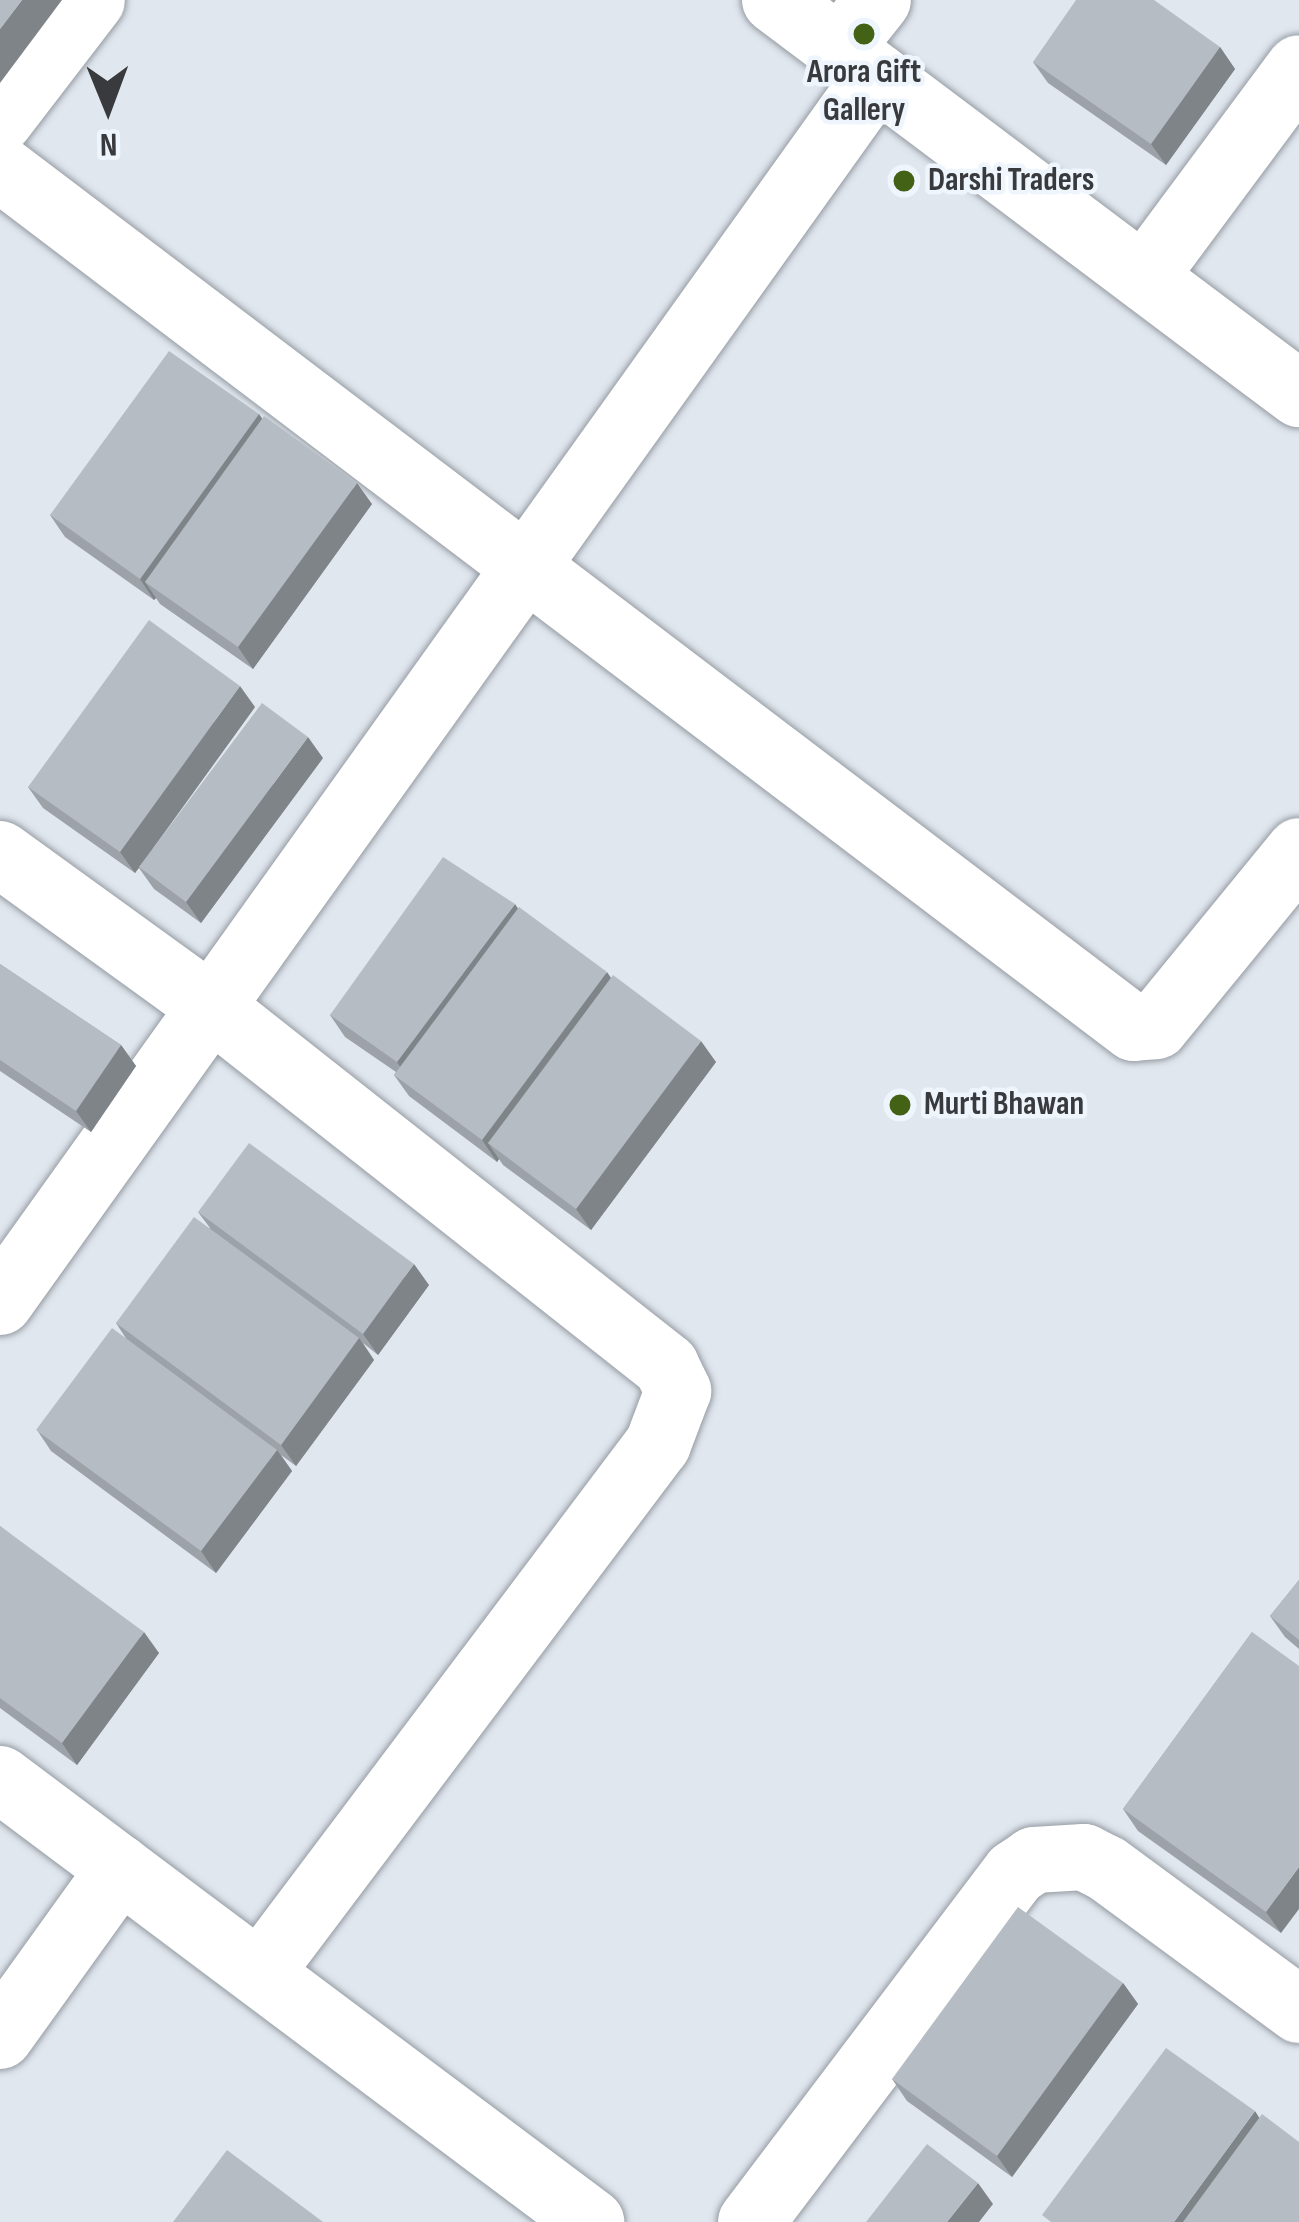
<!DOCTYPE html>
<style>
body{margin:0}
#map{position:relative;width:1299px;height:2222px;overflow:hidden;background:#e1e7ef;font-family:"Sofia Sans Condensed",sans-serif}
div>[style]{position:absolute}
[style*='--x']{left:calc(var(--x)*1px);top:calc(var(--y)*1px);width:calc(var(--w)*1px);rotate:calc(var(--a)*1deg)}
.roads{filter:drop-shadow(0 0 3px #969ca3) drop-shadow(0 0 3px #969ca3)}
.minor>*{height:66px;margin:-33px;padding:0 33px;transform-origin:33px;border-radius:33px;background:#fff}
.wall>*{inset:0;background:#9da2a9}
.shaded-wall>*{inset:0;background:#7f8489}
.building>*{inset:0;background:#b6bcc4}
.dots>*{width:33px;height:33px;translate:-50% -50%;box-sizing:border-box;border:6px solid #eef5fd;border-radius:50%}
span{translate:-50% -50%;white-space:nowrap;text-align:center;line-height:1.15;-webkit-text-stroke:9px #eef5fd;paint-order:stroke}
.poi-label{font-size:33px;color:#383a3d;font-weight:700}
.left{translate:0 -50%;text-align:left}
.north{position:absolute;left:48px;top:48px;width:120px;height:120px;-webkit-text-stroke:9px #eef5fd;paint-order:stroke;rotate:179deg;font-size:33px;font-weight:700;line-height:48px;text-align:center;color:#383a3d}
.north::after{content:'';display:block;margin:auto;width:42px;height:54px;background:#383a3d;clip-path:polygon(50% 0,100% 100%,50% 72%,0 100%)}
</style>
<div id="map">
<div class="roads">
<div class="minor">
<div style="--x:775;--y:0;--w:656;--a:36.94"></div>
<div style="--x:840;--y:48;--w:61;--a:-51.6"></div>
<div style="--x:0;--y:120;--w:151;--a:-52.5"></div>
<div style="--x:0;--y:168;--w:1423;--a:37.18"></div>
<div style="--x:1134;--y:1028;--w:22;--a:-5"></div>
<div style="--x:1156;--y:1026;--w:226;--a:-50.7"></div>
<div style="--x:1144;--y:277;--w:260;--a:-53.4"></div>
<div style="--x:0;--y:854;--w:261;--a:35.9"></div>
<div style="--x:211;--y:1007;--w:580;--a:38.27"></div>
<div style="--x:666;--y:1366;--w:28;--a:64"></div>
<div style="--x:678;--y:1391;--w:57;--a:110.7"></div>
<div style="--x:658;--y:1444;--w:662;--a:126.96"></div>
<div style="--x:0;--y:1302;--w:1507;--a:-54.42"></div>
<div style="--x:0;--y:1779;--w:739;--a:36.85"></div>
<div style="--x:0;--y:2036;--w:206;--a:-54.3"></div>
<div style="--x:751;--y:2222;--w:438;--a:-52.9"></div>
<div style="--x:1015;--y:1873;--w:23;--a:-34"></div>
<div style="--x:1034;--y:1860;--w:50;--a:-3.4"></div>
<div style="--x:1084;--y:1857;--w:25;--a:27"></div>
<div style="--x:1106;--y:1868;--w:240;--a:36.3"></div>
</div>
</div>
<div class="wall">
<div style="clip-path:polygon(1220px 47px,1235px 69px,1166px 165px,1048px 83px,1033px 62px)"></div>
<div style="clip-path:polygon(259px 414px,262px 419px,372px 504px,253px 669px,160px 604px,156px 598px,154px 600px,65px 537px,50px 515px)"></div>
<div style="clip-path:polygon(255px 707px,152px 850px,323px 758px,201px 923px,154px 889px,139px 868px,135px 873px,43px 808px,28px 787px)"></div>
<div style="clip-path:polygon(518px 908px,611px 978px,716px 1062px,591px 1230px,503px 1165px,499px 1159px,497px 1162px,409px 1096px,394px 1075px,396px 1072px,345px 1037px,330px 1015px)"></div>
<div style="clip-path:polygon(0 964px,121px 1045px,136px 1066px,91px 1132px,0 1071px)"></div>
<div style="clip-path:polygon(198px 1212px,429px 1285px,378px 1355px,363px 1343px,374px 1360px,296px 1466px,281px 1455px,292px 1471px,216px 1573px,51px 1451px,37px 1430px,127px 1340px,116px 1323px,210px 1228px)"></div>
<div style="clip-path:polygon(0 1526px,159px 1653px,77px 1765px,0 1708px)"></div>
<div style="clip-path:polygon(1299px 1580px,1299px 1649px,1285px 1637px,1270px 1616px)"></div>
<div style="clip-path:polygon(1252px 1632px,1281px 1933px,1138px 1831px,1123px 1809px)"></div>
<div style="clip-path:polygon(1123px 1983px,1138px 2004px,1012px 2177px,907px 2101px,892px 2079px)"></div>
</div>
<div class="shaded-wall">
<div style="clip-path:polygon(22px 0,62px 0,0 83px,0 29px)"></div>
<div style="clip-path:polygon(1220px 47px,1235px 69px,1166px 165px,1151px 144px)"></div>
<div style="clip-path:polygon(259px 414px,274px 436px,145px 582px,156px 598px,154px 600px,140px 579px)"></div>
<div style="clip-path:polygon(357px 483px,372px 504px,253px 669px,238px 647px)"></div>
<div style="clip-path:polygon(240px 686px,255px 707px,135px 873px,120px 852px)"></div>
<div style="clip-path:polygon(308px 737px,323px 758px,201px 923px,186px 902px)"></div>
<div style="clip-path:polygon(515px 904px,529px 925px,411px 1083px,397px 1062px)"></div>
<div style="clip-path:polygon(607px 972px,622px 994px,488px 1143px,499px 1159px,497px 1162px,482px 1140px)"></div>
<div style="clip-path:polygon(701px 1041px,716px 1062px,591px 1230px,576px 1209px)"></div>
<div style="clip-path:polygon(121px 1045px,136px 1066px,91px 1132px,76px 1111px)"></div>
<div style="clip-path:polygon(414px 1264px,429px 1285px,378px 1355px,363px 1334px)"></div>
<div style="clip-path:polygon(359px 1338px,374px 1360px,296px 1466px,281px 1445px)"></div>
<div style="clip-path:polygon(277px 1450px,292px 1471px,216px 1573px,201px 1551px)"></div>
<div style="clip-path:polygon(144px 1632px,159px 1653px,77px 1765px,62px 1743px)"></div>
<div style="clip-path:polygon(1299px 1867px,1299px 1909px,1281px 1933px,1266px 1912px)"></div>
<div style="clip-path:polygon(1123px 1983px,1138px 2004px,1012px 2177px,997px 2156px)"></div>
<div style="clip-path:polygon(1255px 2111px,1269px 2133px,1204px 2222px,1174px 2222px)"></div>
<div style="clip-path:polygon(978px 2183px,993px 2204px,979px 2222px,947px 2222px)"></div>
</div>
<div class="building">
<div style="clip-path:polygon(0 0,22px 0,0 29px)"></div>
<div style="clip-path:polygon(1076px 0,1154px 0,1220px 47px,1151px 144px,1033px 62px)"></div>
<div style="clip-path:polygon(169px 351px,259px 414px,140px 579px,50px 515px)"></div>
<div style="clip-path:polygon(264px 416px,357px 483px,238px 647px,145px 582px)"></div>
<div style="clip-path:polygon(149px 620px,240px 686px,120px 852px,28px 787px)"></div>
<div style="clip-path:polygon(262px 703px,308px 737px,186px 902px,139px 867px)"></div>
<div style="clip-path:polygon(443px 857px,515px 904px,397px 1062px,330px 1015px)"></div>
<div style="clip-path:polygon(519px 907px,607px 972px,482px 1140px,394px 1075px)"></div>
<div style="clip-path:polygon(0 964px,121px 1045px,76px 1111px,0 1060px)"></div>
<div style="clip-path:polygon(613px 975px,701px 1041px,576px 1209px,488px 1143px)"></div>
<div style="clip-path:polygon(249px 1143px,414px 1264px,363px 1334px,198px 1212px)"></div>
<div style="clip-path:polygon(194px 1217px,359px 1338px,281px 1445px,116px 1323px)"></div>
<div style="clip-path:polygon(112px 1328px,277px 1450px,201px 1551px,36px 1430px)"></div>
<div style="clip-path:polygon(0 1526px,144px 1632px,62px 1743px,0 1698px)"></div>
<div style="clip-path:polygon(1299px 1580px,1299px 1640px,1270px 1616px)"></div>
<div style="clip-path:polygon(1252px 1632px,1299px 1666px,1299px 1867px,1266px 1912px,1123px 1809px)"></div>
<div style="clip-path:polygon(1018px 1907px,1123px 1983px,997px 2156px,892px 2079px)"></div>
<div style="clip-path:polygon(1166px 2048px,1255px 2111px,1174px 2222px,1051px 2222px,1042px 2215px)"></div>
<div style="clip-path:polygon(1262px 2114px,1299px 2142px,1299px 2222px,1183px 2222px)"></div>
<div style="clip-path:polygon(927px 2144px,978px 2183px,947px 2222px,866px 2222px)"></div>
<div style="clip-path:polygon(227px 2150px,323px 2222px,173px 2222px)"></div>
</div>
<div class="dots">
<div style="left:864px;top:34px;background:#436215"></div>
<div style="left:904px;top:181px;background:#436215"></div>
<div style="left:900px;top:1105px;background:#436215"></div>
</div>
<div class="poi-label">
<span style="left:864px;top:92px">Arora Gift<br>Gallery</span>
<span class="left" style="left:928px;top:181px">Darshi Traders</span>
<span class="left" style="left:924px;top:1105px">Murti Bhawan</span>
</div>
<div class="north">N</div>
</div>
